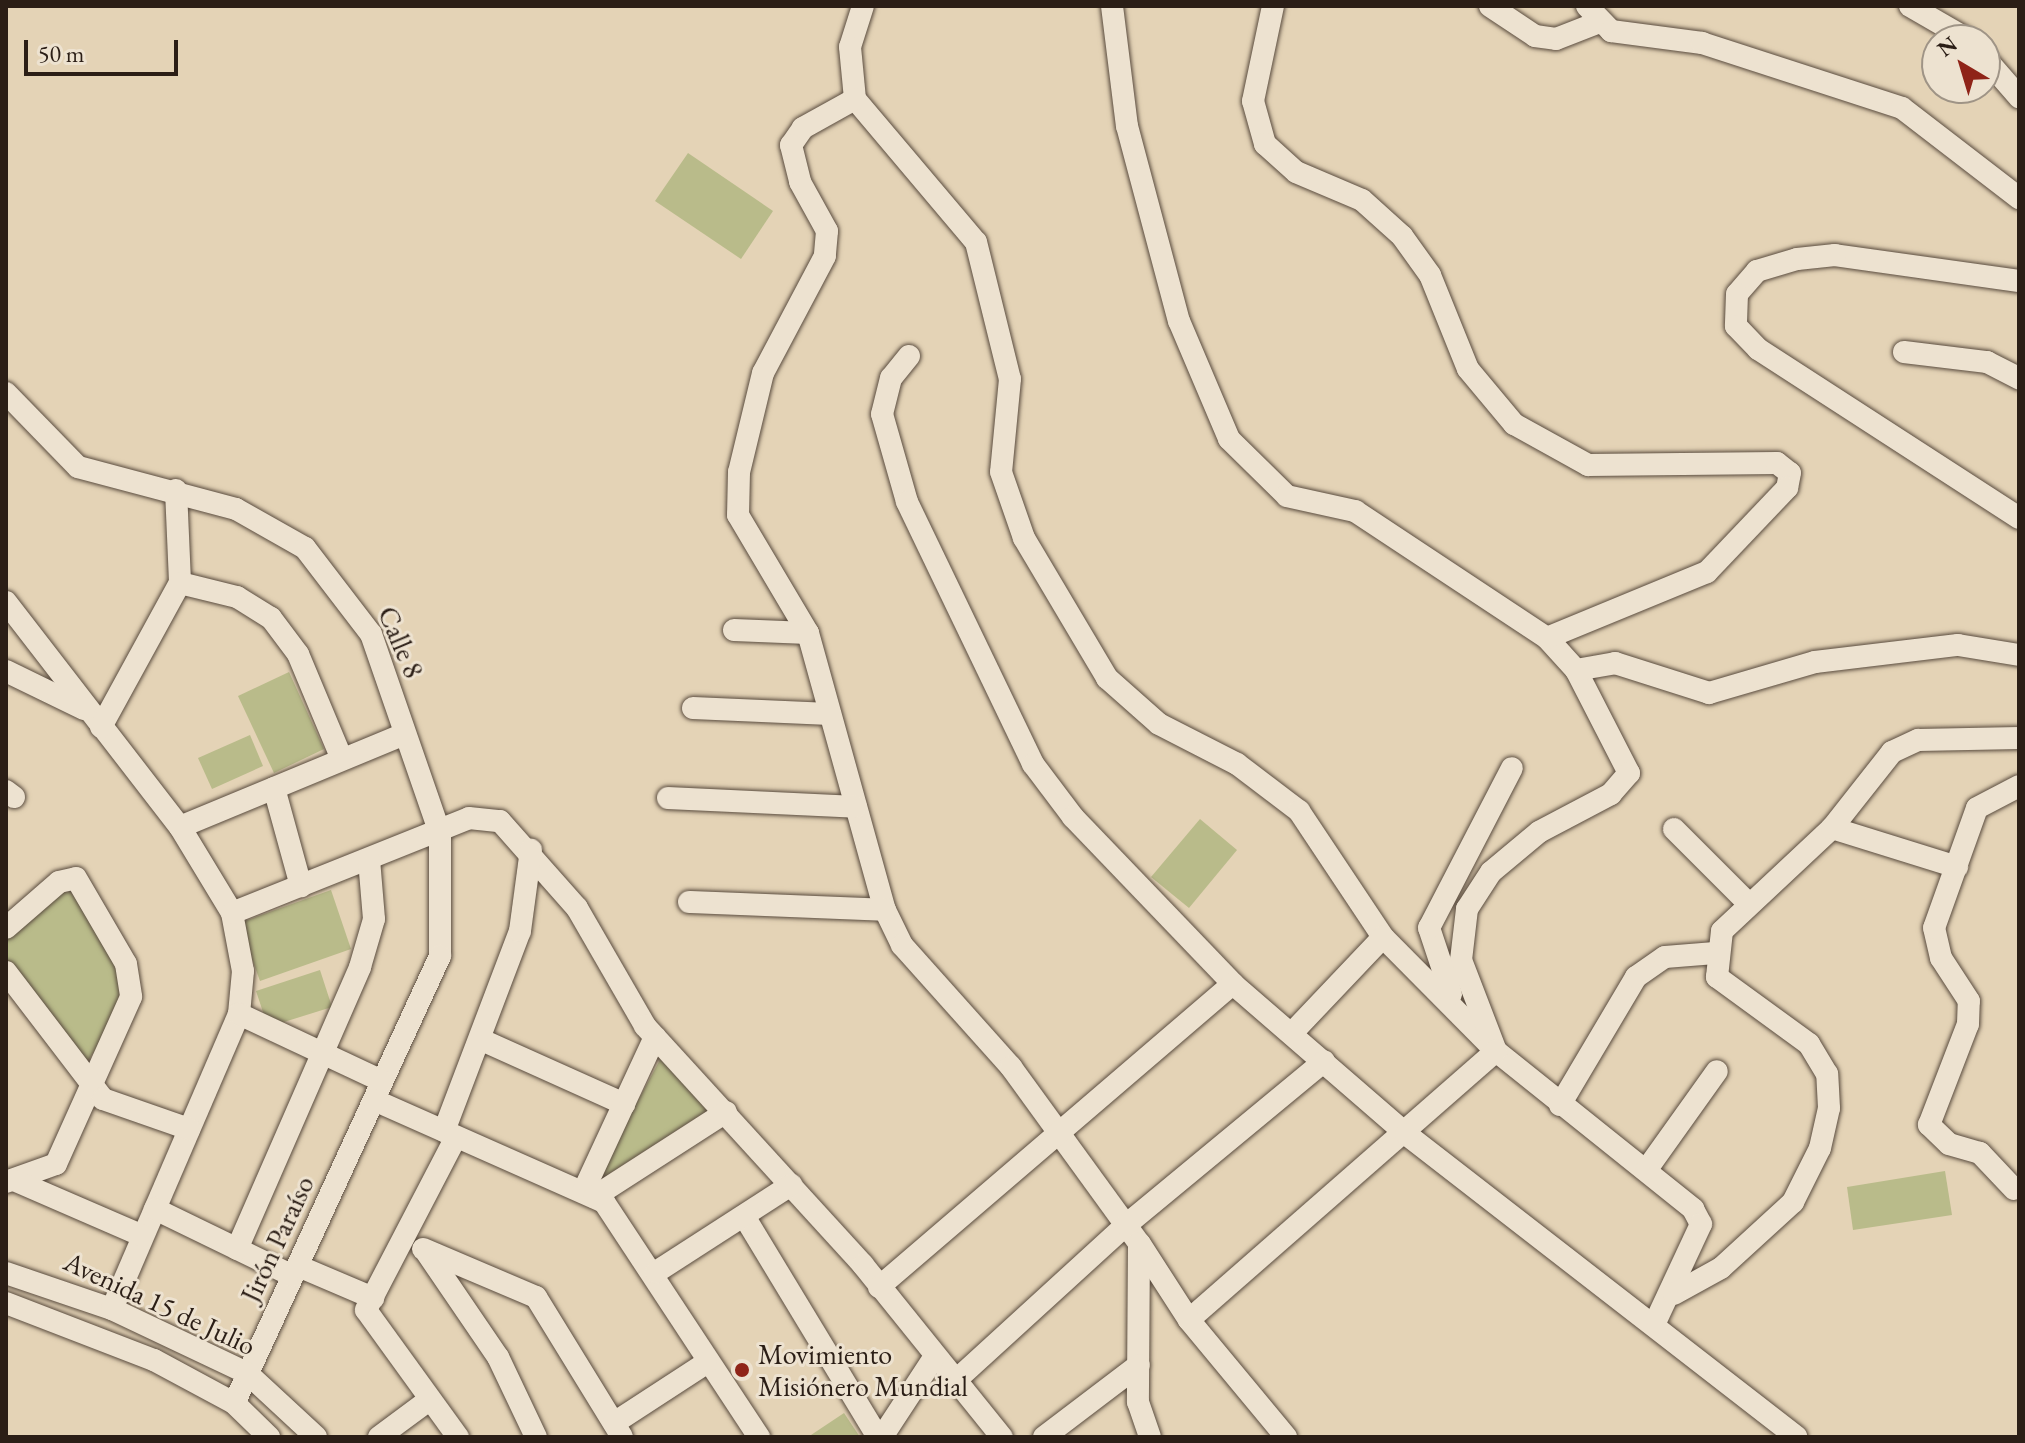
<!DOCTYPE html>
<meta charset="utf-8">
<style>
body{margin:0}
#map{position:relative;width:2025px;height:1443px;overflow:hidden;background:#e4d3b6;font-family:"EB Garamond",serif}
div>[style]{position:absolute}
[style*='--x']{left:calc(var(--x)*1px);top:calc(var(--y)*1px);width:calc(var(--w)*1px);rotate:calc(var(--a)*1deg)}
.green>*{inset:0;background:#b9bb8a}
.roads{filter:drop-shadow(0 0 2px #594b3e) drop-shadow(0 0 2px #594b3e)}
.minor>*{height:22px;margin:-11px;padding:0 11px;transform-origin:11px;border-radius:11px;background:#ede2d0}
.dots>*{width:22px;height:22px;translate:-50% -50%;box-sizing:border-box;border:4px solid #ede2d0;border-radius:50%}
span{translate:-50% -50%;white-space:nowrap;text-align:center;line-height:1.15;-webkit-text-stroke:6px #ede2d0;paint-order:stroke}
.street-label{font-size:28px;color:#2b1e16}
.poi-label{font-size:28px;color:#2b1e16}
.left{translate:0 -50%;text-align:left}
.frame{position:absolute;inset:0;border:8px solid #2b1e16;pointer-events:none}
.north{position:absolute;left:1921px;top:24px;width:80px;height:80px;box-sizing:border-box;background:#ede2d0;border:2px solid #9f9486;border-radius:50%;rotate:322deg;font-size:22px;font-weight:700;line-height:32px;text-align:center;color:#2b1e16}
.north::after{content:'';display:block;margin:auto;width:28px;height:36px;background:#8f2418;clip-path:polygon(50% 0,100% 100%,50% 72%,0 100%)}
.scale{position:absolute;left:24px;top:40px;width:154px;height:36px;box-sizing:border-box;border:4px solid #2b1e16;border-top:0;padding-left:10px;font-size:24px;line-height:28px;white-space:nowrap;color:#2b1e16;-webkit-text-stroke:6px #ede2d0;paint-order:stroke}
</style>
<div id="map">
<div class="green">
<div style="clip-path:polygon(688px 153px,773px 211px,741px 259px,655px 201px)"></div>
<div style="clip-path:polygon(289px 672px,324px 749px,274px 773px,238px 696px)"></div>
<div style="clip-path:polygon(250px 735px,263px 766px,212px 789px,198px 758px)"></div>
<div style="clip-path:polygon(1200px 819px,1237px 850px,1189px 908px,1151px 877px)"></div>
<div style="clip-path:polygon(64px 886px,73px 887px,115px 956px,123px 1005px,85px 1066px,6px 963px,6px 934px)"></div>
<div style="clip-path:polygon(331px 890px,351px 949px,260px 981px,239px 923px)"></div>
<div style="clip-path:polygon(320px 970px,332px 1007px,268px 1027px,256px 991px)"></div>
<div style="clip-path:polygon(662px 1056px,708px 1110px,604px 1177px,599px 1173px)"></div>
<div style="clip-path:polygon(1945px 1171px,1952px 1215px,1853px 1230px,1847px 1187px)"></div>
<div style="clip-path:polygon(844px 1413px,860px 1437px,808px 1437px)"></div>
</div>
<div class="roads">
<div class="minor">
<div style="--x:863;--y:6;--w:43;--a:107.6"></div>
<div style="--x:850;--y:47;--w:52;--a:84.5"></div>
<div style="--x:855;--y:99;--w:187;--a:49.8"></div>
<div style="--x:976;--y:242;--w:141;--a:76.1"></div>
<div style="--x:1010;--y:379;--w:93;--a:95.5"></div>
<div style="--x:1001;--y:472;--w:70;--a:70.8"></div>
<div style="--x:1024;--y:538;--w:163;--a:59.3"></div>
<div style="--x:1107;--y:678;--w:69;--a:41.5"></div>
<div style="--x:1159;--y:724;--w:88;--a:27.1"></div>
<div style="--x:1237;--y:764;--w:78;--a:37.2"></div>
<div style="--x:1299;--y:811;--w:151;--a:56.3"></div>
<div style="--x:1383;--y:937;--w:161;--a:45.3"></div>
<div style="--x:1496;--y:1051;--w:253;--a:38.7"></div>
<div style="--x:1693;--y:1209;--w:17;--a:62"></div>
<div style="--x:1701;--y:1224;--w:111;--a:115"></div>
<div style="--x:1112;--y:6;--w:121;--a:82.9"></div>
<div style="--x:1127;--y:126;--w:202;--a:75.1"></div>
<div style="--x:1179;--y:321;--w:128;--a:67"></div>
<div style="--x:1229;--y:439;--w:81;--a:44.5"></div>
<div style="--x:1287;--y:496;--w:70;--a:12.4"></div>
<div style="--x:1355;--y:511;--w:230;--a:33.5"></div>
<div style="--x:1547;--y:638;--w:43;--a:47.8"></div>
<div style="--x:1576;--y:670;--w:116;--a:62.8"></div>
<div style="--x:1629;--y:773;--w:28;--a:131"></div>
<div style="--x:1611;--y:794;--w:81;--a:152.2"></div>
<div style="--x:1539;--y:832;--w:62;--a:140.2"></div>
<div style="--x:1491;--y:872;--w:44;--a:123"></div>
<div style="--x:1467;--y:909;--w:51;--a:96.7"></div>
<div style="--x:1461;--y:960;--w:97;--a:69"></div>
<div style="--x:1496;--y:1051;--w:408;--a:138.8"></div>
<div style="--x:1273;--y:6;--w:97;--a:101.9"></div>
<div style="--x:1253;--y:101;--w:45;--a:74.4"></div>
<div style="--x:1265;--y:144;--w:42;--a:42.1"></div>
<div style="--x:1296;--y:172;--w:72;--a:23"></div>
<div style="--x:1362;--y:200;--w:54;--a:42"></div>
<div style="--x:1402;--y:236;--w:48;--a:54.3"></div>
<div style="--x:1430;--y:275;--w:101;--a:68"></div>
<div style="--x:1468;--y:369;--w:72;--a:50.1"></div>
<div style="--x:1514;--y:424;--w:85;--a:29"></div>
<div style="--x:1588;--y:465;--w:189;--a:-0.6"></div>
<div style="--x:1777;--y:463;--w:16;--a:38"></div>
<div style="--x:1790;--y:473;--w:15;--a:101"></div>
<div style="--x:1787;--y:488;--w:116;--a:133.6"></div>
<div style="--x:1707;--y:572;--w:173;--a:157.6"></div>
<div style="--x:1490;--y:6;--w:54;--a:33.7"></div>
<div style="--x:1535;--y:36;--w:21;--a:8"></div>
<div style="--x:1556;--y:39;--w:44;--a:-21.3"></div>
<div style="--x:1587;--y:6;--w:35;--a:46"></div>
<div style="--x:1611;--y:31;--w:92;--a:7.5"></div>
<div style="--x:1702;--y:43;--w:210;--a:18"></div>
<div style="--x:1902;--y:108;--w:148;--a:37.6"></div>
<div style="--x:1910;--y:6;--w:68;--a:30"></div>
<div style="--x:1985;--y:58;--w:52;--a:48.9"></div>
<div style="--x:855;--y:99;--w:60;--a:150.9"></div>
<div style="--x:803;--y:128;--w:21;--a:125"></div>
<div style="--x:791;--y:145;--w:38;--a:76"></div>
<div style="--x:800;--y:182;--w:56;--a:61.1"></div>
<div style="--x:827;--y:231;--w:25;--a:95"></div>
<div style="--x:825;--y:256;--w:132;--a:117.9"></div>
<div style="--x:763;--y:373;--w:102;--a:103.6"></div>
<div style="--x:739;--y:472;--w:43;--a:91.3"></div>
<div style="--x:738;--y:515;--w:137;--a:59.3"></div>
<div style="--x:808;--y:633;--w:288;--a:74.5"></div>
<div style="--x:885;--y:910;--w:39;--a:64"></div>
<div style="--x:902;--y:945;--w:164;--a:48.2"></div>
<div style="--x:1011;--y:1067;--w:218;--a:54"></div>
<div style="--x:1139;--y:1243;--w:159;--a:90.4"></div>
<div style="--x:1138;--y:1402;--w:37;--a:71"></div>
<div style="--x:2019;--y:281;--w:186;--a:-172"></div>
<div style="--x:1835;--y:255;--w:38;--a:174"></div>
<div style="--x:1797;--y:259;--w:42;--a:163.3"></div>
<div style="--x:1757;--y:271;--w:30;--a:131"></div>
<div style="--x:1737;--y:294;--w:32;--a:92"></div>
<div style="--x:1736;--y:326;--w:32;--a:46"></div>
<div style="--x:1758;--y:349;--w:311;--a:32.9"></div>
<div style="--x:1904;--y:352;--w:84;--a:6.9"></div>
<div style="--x:1987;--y:362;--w:36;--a:27"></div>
<div style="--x:909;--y:356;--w:28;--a:129"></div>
<div style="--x:891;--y:378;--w:37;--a:104"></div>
<div style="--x:882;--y:414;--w:91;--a:74.1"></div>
<div style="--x:907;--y:502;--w:291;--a:64.3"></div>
<div style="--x:1033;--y:764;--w:66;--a:53"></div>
<div style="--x:1073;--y:817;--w:231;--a:46.2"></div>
<div style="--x:1233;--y:984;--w:229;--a:40.9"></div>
<div style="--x:1406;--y:1134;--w:494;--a:37.8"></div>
<div style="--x:6;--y:393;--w:103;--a:45.8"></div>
<div style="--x:78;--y:467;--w:163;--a:14.9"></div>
<div style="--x:236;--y:509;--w:79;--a:29.5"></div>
<div style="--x:305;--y:548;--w:108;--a:52.5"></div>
<div style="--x:371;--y:634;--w:211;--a:70.9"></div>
<div style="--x:440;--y:833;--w:123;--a:90"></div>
<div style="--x:440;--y:956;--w:492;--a:114.7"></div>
<div style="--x:176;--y:490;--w:93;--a:87.5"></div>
<div style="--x:180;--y:583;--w:59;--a:13.8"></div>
<div style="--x:237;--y:597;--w:40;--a:32"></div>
<div style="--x:271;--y:618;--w:45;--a:53.1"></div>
<div style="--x:298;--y:654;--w:114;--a:67.3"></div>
<div style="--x:6;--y:602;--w:284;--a:52.3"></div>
<div style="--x:180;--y:827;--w:100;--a:58.8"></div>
<div style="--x:232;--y:913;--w:59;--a:79.3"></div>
<div style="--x:243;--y:971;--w:43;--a:95.3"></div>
<div style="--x:239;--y:1014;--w:321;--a:113.3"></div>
<div style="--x:734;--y:630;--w:74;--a:2.3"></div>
<div style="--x:1576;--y:670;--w:40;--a:-10"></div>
<div style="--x:1615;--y:663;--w:99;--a:17.7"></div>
<div style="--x:1709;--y:693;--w:110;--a:-16.3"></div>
<div style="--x:1815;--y:662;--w:144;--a:-6.8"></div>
<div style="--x:1958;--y:645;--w:62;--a:9.3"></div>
<div style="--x:6;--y:671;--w:87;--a:26"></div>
<div style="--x:693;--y:708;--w:137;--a:2.5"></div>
<div style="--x:101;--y:727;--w:164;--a:-61.3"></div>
<div style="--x:274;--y:788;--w:102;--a:74.6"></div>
<div style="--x:6;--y:791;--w:10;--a:37"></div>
<div style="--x:668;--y:798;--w:188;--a:2.7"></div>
<div style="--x:180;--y:827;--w:243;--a:-22.5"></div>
<div style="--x:1832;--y:828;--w:131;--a:17.3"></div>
<div style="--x:1674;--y:829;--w:106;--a:45"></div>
<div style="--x:689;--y:902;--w:196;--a:2.3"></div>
<div style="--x:232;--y:913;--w:255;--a:-21.8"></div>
<div style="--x:469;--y:818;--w:31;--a:6"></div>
<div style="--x:500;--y:821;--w:116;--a:48.5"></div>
<div style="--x:577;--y:908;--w:136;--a:60"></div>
<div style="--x:645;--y:1026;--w:323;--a:47.6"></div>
<div style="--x:863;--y:1265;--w:221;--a:51.1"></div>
<div style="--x:6;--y:928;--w:70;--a:-41"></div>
<div style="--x:59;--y:882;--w:17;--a:-13"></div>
<div style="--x:76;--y:878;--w:99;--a:59.8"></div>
<div style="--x:126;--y:964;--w:33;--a:81"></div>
<div style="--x:131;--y:997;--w:183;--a:114.2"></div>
<div style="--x:56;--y:1164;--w:53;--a:160.2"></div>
<div style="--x:6;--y:972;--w:160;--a:52.6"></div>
<div style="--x:103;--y:1099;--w:91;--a:19.2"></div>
<div style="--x:1451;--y:994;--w:70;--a:-108.4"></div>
<div style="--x:1429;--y:928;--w:180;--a:-62.6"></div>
<div style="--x:239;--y:1014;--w:158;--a:25.1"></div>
<div style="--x:1292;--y:1033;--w:132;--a:-46.5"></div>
<div style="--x:484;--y:1041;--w:154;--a:24.2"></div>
<div style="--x:374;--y:1100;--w:252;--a:23.9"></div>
<div style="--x:604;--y:1202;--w:282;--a:56.6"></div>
<div style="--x:1560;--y:1105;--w:149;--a:-59.3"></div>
<div style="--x:1636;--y:977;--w:35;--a:-35"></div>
<div style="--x:1665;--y:957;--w:50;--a:-4.6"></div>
<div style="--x:444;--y:1131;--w:214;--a:-69.2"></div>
<div style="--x:520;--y:931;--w:82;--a:-82.3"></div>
<div style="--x:456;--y:1137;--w:195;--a:117.5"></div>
<div style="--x:366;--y:1310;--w:157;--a:54.1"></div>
<div style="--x:1647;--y:1169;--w:120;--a:-54.5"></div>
<div style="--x:16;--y:1181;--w:138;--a:23.4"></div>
<div style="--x:2014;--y:1189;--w:50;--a:-133.4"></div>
<div style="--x:1980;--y:1153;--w:32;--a:-164"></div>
<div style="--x:1949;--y:1144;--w:28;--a:-136"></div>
<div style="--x:1929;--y:1125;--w:108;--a:-68.9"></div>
<div style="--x:1968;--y:1024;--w:23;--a:-88"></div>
<div style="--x:1969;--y:1001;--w:51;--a:-123.1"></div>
<div style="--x:1941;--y:958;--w:31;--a:-103"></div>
<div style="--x:1934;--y:928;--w:127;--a:-70.3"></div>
<div style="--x:1977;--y:808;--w:47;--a:-27.6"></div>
<div style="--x:583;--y:1192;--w:171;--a:-65.1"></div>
<div style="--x:594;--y:1197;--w:157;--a:-32.8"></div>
<div style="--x:155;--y:1209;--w:153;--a:25.9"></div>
<div style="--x:744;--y:1216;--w:258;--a:58.8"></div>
<div style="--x:1140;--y:1244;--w:90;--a:57.2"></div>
<div style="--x:1189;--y:1320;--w:152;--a:50.3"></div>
<div style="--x:237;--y:1249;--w:308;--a:-66.4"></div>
<div style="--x:360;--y:967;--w:50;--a:-73.7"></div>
<div style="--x:374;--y:919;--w:59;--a:-94.8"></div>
<div style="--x:423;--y:1249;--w:123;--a:23"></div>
<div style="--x:536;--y:1297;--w:164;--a:58.4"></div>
<div style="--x:427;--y:1253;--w:126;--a:55.7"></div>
<div style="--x:498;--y:1357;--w:89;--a:64.6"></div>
<div style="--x:298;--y:1266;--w:82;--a:23.1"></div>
<div style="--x:656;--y:1272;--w:161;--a:-32.8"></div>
<div style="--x:6;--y:1273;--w:112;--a:18.8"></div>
<div style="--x:112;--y:1309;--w:149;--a:25.4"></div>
<div style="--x:247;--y:1373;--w:94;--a:42.8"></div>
<div style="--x:879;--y:1287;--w:466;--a:-40.6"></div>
<div style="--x:1674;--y:1294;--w:54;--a:-29"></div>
<div style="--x:1721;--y:1268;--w:98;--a:-42.5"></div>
<div style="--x:1793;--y:1202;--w:60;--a:-63.4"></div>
<div style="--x:1820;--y:1148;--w:41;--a:-77.3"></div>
<div style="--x:1829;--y:1108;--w:34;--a:-93"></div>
<div style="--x:1827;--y:1074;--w:35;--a:-121"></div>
<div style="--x:1809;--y:1044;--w:114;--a:-143.9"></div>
<div style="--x:1717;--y:977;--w:46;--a:-83.8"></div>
<div style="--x:1722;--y:931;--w:151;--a:-43.1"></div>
<div style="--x:1832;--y:828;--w:97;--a:-51.7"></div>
<div style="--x:1892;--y:752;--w:29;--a:-25"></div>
<div style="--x:1918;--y:740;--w:101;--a:-1.1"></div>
<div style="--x:6;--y:1303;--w:159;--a:21.1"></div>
<div style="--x:154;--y:1360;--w:91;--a:28.3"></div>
<div style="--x:234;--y:1403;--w:49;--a:44.2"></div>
<div style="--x:954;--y:1382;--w:233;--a:-42.4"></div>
<div style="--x:1126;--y:1225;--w:257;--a:-39.6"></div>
<div style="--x:614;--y:1423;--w:110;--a:-33.1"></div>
<div style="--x:379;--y:1437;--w:62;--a:-36.5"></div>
<div style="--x:882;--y:1437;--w:93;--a:-56.8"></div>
<div style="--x:1044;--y:1437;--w:119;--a:-37.2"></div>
</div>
</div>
<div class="dots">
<div style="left:742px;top:1370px;background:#8f2418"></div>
</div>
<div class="street-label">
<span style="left:401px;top:642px;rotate:67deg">Calle 8</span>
<span style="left:277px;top:1239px;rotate:-65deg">Jirón Paraíso</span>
<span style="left:160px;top:1303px;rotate:25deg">Avenida 15 de Julio</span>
</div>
<div class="poi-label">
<span class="left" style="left:758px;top:1370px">Movimiento<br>Misiónero Mundial</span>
</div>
<div class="frame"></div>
<div class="north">N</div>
<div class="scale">50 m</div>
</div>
